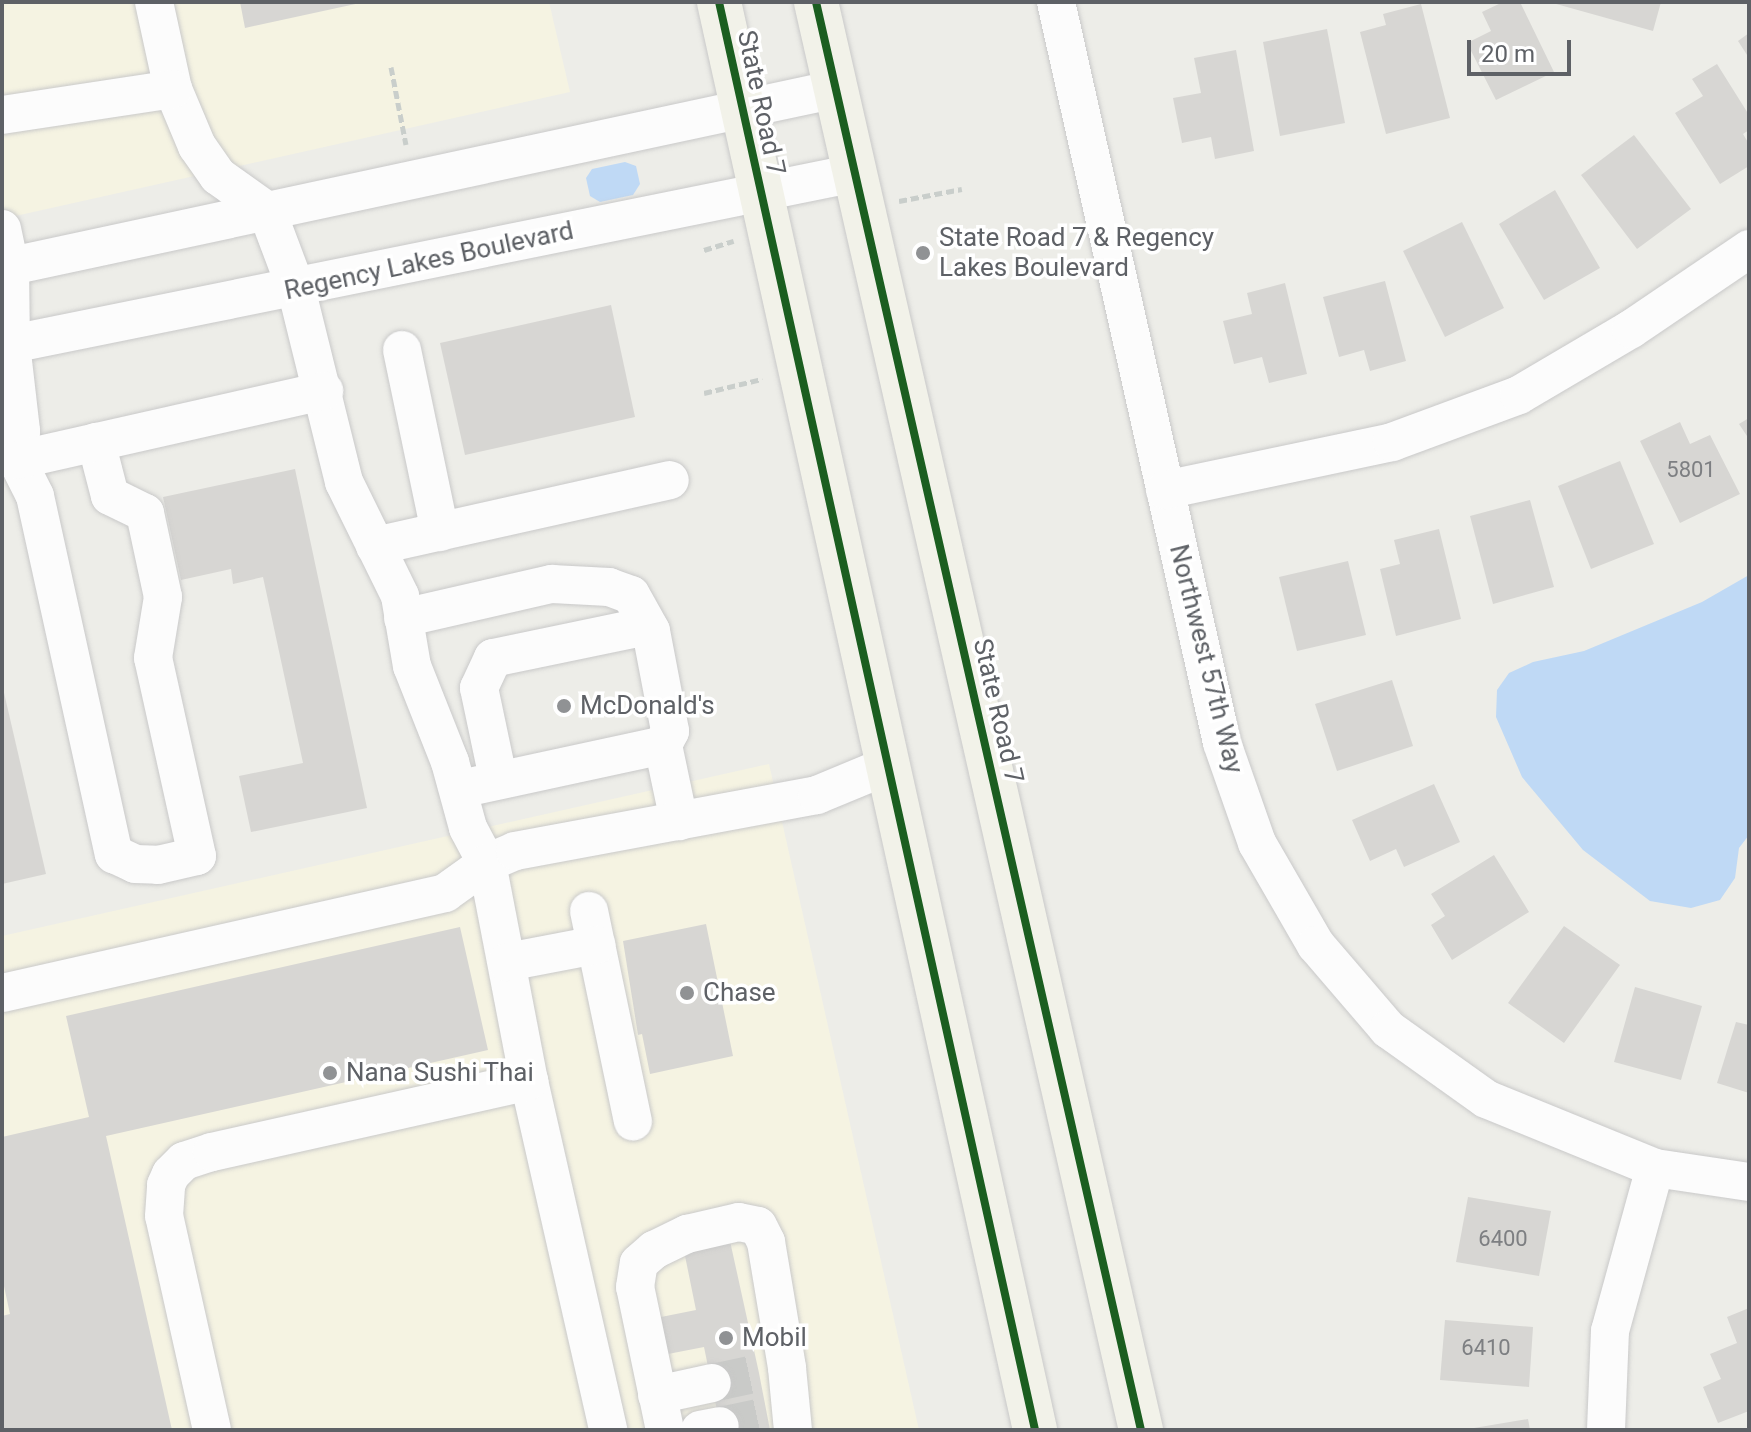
<!DOCTYPE html>
<style>
body{margin:0}
#map{position:relative;width:1751px;height:1432px;overflow:hidden;background:#edede8;font-family:Roboto,sans-serif}
div>[style]{position:absolute}
[style*='--x']{left:calc(var(--x)*1px);top:calc(var(--y)*1px);width:calc(var(--w)*1px);rotate:calc(var(--a)*1deg)}
.commercial>*{inset:0;background:#f5f3e2}
.water>*{inset:0;background:#bfd9f5}
.building>*{inset:0;background:#d7d6d3}
.minor-tunnel>*{height:38px;margin-top:-19px;transform-origin:0;background:repeating-linear-gradient(90deg,#c9cac8 0 38px,transparent 0 57px)}
.path>*{height:5px;margin-top:-2.5px;transform-origin:0;background:repeating-linear-gradient(90deg,#c9cecb 0 8px,transparent 0 12px)}
.roads{filter:drop-shadow(0 0 2px #c9c9c9) drop-shadow(0 0 2px #c9c9c9)}
.minor>*{height:38px;margin:-19px;padding:0 19px;transform-origin:19px;border-radius:19px;background:#fcfcfc}
.major>*{height:44px;margin:-22px;padding:0 22px;transform-origin:22px;border-radius:22px;background:#f2f2e9}
.cycleway>*{height:8px;margin:-4px;padding:0 4px;transform-origin:4px;border-radius:4px;background:#1b5e20}
.dots>*{width:22px;height:22px;translate:-50% -50%;box-sizing:border-box;border:4px solid #fff;border-radius:50%}
span{translate:-50% -50%;white-space:nowrap;text-align:center;line-height:1.15;-webkit-text-stroke:7px #fff;paint-order:stroke}
.number-label{font-size:22px;color:#7d7f82}
.number-label span{-webkit-text-stroke-width:0}
.street-label{font-size:26px;color:#5e6166}
.poi-label{font-size:26px;color:#5e6166}
.left{translate:0 -50%;text-align:left}
.frame{position:absolute;inset:0;border:4px solid #5e6166;pointer-events:none}
.scale{position:absolute;left:1467px;top:40px;width:104px;height:36px;box-sizing:border-box;border:4px solid #5e6166;border-top:0;padding-left:10px;font-size:24px;line-height:28px;white-space:nowrap;color:#5e6166;-webkit-text-stroke:6px #fff;paint-order:stroke}
</style>
<div id="map">
<div class="commercial">
<div style="clip-path:polygon(2px 2px,549px 2px,570px 92px,2px 219px)"></div>
<div style="clip-path:polygon(769px 764px,919px 1430px,2px 1430px,2px 936px)"></div>
</div>
<div class="water">
<div style="clip-path:polygon(625px 162px,636px 166px,640px 184px,633px 195px,600px 202px,590px 196px,586px 178px,592px 169px)"></div>
<div style="clip-path:polygon(1749px 575px,1749px 835px,1739px 848px,1735px 878px,1720px 900px,1691px 908px,1650px 901px,1583px 850px,1522px 777px,1496px 717px,1497px 690px,1509px 673px,1533px 662px,1584px 651px,1702px 602px)"></div>
</div>
<div class="building">
<div style="clip-path:polygon(240px 2px,360px 2px,360px 3px,245px 28px)"></div>
<div style="clip-path:polygon(1503px 2px,1520px 2px,1554px 72px,1496px 100px,1467px 43px,1491px 31px,1482px 12px)"></div>
<div style="clip-path:polygon(1549px 2px,1661px 2px,1653px 31px)"></div>
<div style="clip-path:polygon(1421px 4px,1450px 118px,1386px 134px,1360px 32px,1386px 25px,1383px 14px)"></div>
<div style="clip-path:polygon(1327px 29px,1345px 123px,1280px 136px,1263px 42px)"></div>
<div style="clip-path:polygon(1749px 33px,1749px 58px,1738px 41px)"></div>
<div style="clip-path:polygon(1236px 50px,1254px 151px,1215px 159px,1211px 137px,1182px 143px,1173px 98px,1201px 93px,1194px 58px)"></div>
<div style="clip-path:polygon(1717px 64px,1749px 115px,1749px 130px,1743px 134px,1749px 144px,1749px 166px,1720px 184px,1675px 113px,1703px 96px,1692px 79px)"></div>
<div style="clip-path:polygon(1634px 135px,1691px 209px,1637px 249px,1581px 175px)"></div>
<div style="clip-path:polygon(1555px 190px,1600px 268px,1544px 300px,1499px 224px)"></div>
<div style="clip-path:polygon(1462px 222px,1504px 308px,1445px 337px,1403px 251px)"></div>
<div style="clip-path:polygon(1385px 281px,1406px 361px,1370px 371px,1364px 350px,1339px 357px,1323px 297px)"></div>
<div style="clip-path:polygon(1285px 283px,1307px 374px,1269px 383px,1262px 357px,1234px 364px,1223px 321px,1252px 314px,1247px 293px)"></div>
<div style="clip-path:polygon(611px 305px,635px 417px,465px 455px,440px 343px)"></div>
<div style="clip-path:polygon(1749px 418px,1749px 439px,1739px 424px)"></div>
<div style="clip-path:polygon(1680px 422px,1690px 444px,1710px 435px,1740px 494px,1680px 523px,1640px 441px)"></div>
<div style="clip-path:polygon(1620px 461px,1654px 544px,1591px 569px,1558px 486px)"></div>
<div style="clip-path:polygon(295px 469px,367px 808px,251px 832px,239px 776px,303px 763px,263px 577px,233px 584px,231px 569px,181px 580px,163px 497px)"></div>
<div style="clip-path:polygon(1530px 500px,1554px 587px,1493px 604px,1470px 516px)"></div>
<div style="clip-path:polygon(1439px 529px,1461px 619px,1396px 636px,1380px 569px,1400px 564px,1394px 540px)"></div>
<div style="clip-path:polygon(1348px 561px,1366px 635px,1297px 651px,1279px 577px)"></div>
<div style="clip-path:polygon(1392px 680px,1413px 746px,1337px 771px,1315px 704px)"></div>
<div style="clip-path:polygon(2px 684px,46px 874px,2px 884px)"></div>
<div style="clip-path:polygon(1434px 784px,1460px 842px,1404px 867px,1396px 849px,1370px 861px,1352px 820px)"></div>
<div style="clip-path:polygon(1494px 855px,1529px 912px,1452px 960px,1431px 925px,1445px 916px,1431px 894px)"></div>
<div style="clip-path:polygon(706px 924px,733px 1056px,650px 1074px,642px 1034px,638px 1035px,623px 941px)"></div>
<div style="clip-path:polygon(1564px 926px,1620px 965px,1564px 1043px,1508px 1003px)"></div>
<div style="clip-path:polygon(460px 927px,488px 1050px,106px 1136px,172px 1430px,2px 1430px,2px 1316px,10px 1314px,2px 1277px,2px 1137px,89px 1117px,66px 1016px)"></div>
<div style="clip-path:polygon(1635px 987px,1702px 1006px,1681px 1080px,1614px 1062px)"></div>
<div style="clip-path:polygon(1736px 1022px,1749px 1025px,1749px 1093px,1717px 1083px)"></div>
<div style="clip-path:polygon(1468px 1197px,1551px 1211px,1539px 1276px,1456px 1262px)"></div>
<div style="clip-path:polygon(730px 1241px,759px 1373px,770px 1430px,721px 1430px,704px 1347px,668px 1354px,661px 1317px,696px 1310px,684px 1251px)"></div>
<div style="clip-path:polygon(1749px 1308px,1749px 1411px,1718px 1423px,1703px 1387px,1721px 1379px,1710px 1354px,1737px 1343px,1727px 1317px)"></div>
<div style="clip-path:polygon(1445px 1320px,1533px 1327px,1529px 1387px,1440px 1380px)"></div>
<div style="clip-path:polygon(1528px 1419px,1530px 1430px,1474px 1430px,1474px 1428px)"></div>
</div>
<div class="minor-tunnel">
<div style="--x:712;--y:1383;--w:48;--a:-12"></div>
<div style="--x:720;--y:1426;--w:48;--a:-12"></div>
</div>
<div class="path">
<div style="--x:391;--y:67;--w:79;--a:79.1"></div>
<div style="--x:899;--y:201;--w:64;--a:-10.8"></div>
<div style="--x:704;--y:250;--w:31;--a:-17"></div>
<div style="--x:704;--y:393;--w:60;--a:-13.6"></div>
</div>
<div class="roads">
<div class="minor">
<div style="--x:154;--y:2;--w:89;--a:77.7"></div>
<div style="--x:173;--y:89;--w:62;--a:67.2"></div>
<div style="--x:197;--y:146;--w:37;--a:55"></div>
<div style="--x:218;--y:176;--w:60;--a:35.5"></div>
<div style="--x:267;--y:211;--w:82;--a:69.4"></div>
<div style="--x:296;--y:288;--w:200;--a:76.1"></div>
<div style="--x:344;--y:482;--w:127;--a:63.8"></div>
<div style="--x:400;--y:596;--w:71;--a:80.3"></div>
<div style="--x:412;--y:666;--w:103;--a:68.4"></div>
<div style="--x:450;--y:762;--w:68;--a:74.7"></div>
<div style="--x:468;--y:828;--w:40;--a:62"></div>
<div style="--x:487;--y:863;--w:222;--a:79.1"></div>
<div style="--x:529;--y:1081;--w:358;--a:77.2"></div>
<div style="--x:1056;--y:2;--w:759;--a:77.37"></div>
<div style="--x:1222;--y:743;--w:106;--a:70.7"></div>
<div style="--x:1257;--y:843;--w:118;--a:60"></div>
<div style="--x:1316;--y:945;--w:111;--a:49.4"></div>
<div style="--x:1388;--y:1029;--w:120;--a:35.5"></div>
<div style="--x:1486;--y:1099;--w:183;--a:22.2"></div>
<div style="--x:1655;--y:1168;--w:95;--a:8.5"></div>
<div style="--x:2;--y:115;--w:173;--a:-8.6"></div>
<div style="--x:2;--y:229;--w:38;--a:78"></div>
<div style="--x:10;--y:266;--w:78;--a:89.3"></div>
<div style="--x:11;--y:344;--w:88;--a:83.4"></div>
<div style="--x:21;--y:431;--w:29;--a:98"></div>
<div style="--x:17;--y:460;--w:40;--a:63.4"></div>
<div style="--x:35;--y:496;--w:367;--a:77.6"></div>
<div style="--x:114;--y:854;--w:23;--a:25"></div>
<div style="--x:135;--y:864;--w:23;--a:2"></div>
<div style="--x:158;--y:865;--w:40;--a:-13"></div>
<div style="--x:197;--y:856;--w:203;--a:-102.5"></div>
<div style="--x:153;--y:658;--w:62;--a:-80.7"></div>
<div style="--x:163;--y:597;--w:86;--a:-102.1"></div>
<div style="--x:145;--y:513;--w:39;--a:-154"></div>
<div style="--x:110;--y:496;--w:56;--a:-104.5"></div>
<div style="--x:2;--y:268;--w:853;--a:-12.11"></div>
<div style="--x:2;--y:346;--w:870;--a:-11.46"></div>
<div style="--x:402;--y:350;--w:186;--a:78.2"></div>
<div style="--x:2;--y:457;--w:15;--a:11"></div>
<div style="--x:17;--y:460;--w:315;--a:-12.7"></div>
<div style="--x:1165;--y:490;--w:232;--a:-11.9"></div>
<div style="--x:1392;--y:442;--w:135;--a:-20.3"></div>
<div style="--x:1519;--y:395;--w:130;--a:-30.5"></div>
<div style="--x:1631;--y:329;--w:143;--a:-34.1"></div>
<div style="--x:375;--y:546;--w:302;--a:-12.6"></div>
<div style="--x:403;--y:618;--w:153;--a:-12.9"></div>
<div style="--x:552;--y:584;--w:57;--a:3"></div>
<div style="--x:609;--y:587;--w:23;--a:20"></div>
<div style="--x:631;--y:595;--w:41;--a:60.9"></div>
<div style="--x:651;--y:631;--w:102;--a:79.2"></div>
<div style="--x:670;--y:731;--w:16;--a:117"></div>
<div style="--x:663;--y:745;--w:78;--a:78.1"></div>
<div style="--x:498;--y:778;--w:92;--a:-101.9"></div>
<div style="--x:479;--y:688;--w:33;--a:-65"></div>
<div style="--x:493;--y:658;--w:158;--a:-11.7"></div>
<div style="--x:474;--y:786;--w:193;--a:-12.2"></div>
<div style="--x:589;--y:911;--w:215;--a:78.2"></div>
<div style="--x:507;--y:962;--w:91;--a:-10.8"></div>
<div style="--x:2;--y:993;--w:454;--a:-12.7"></div>
<div style="--x:445;--y:893;--w:52;--a:-35.5"></div>
<div style="--x:487;--y:863;--w:30;--a:-23"></div>
<div style="--x:515;--y:851;--w:307;--a:-10.5"></div>
<div style="--x:817;--y:795;--w:76;--a:-22.5"></div>
<div style="--x:657;--y:1395;--w:56;--a:-12.3"></div>
<div style="--x:212;--y:1430;--w:219;--a:-102.6"></div>
<div style="--x:164;--y:1216;--w:31;--a:-86"></div>
<div style="--x:166;--y:1185;--w:12;--a:-66"></div>
<div style="--x:171;--y:1174;--w:18;--a:-45"></div>
<div style="--x:184;--y:1161;--w:29;--a:-18"></div>
<div style="--x:212;--y:1152;--w:325;--a:-12.6"></div>
<div style="--x:665;--y:1430;--w:146;--a:-101.8"></div>
<div style="--x:635;--y:1287;--w:24;--a:-81"></div>
<div style="--x:639;--y:1263;--w:20;--a:-41"></div>
<div style="--x:654;--y:1250;--w:37;--a:-26"></div>
<div style="--x:687;--y:1234;--w:53;--a:-13"></div>
<div style="--x:739;--y:1222;--w:19;--a:12"></div>
<div style="--x:758;--y:1226;--w:18;--a:63"></div>
<div style="--x:766;--y:1242;--w:128;--a:80.5"></div>
<div style="--x:787;--y:1368;--w:62;--a:84.5"></div>
<div style="--x:700;--y:1430;--w:20;--a:-11"></div>
<div style="--x:1606;--y:1430;--w:99;--a:-87.7"></div>
<div style="--x:1610;--y:1331;--w:169;--a:-74.6"></div>
</div>
<div class="major">
<div style="--x:719;--y:2;--w:1463;--a:77.52"></div>
<div style="--x:816;--y:2;--w:1465;--a:77.18"></div>
</div>
</div>
<div class="cycleway">
<div style="--x:719;--y:2;--w:1463;--a:77.52"></div>
<div style="--x:816;--y:2;--w:1465;--a:77.18"></div>
</div>
<div class="dots">
<div style="left:923px;top:253px;background:#909294"></div>
<div style="left:564px;top:706px;background:#909294"></div>
<div style="left:687px;top:993px;background:#909294"></div>
<div style="left:330px;top:1073px;background:#909294"></div>
<div style="left:726px;top:1338px;background:#909294"></div>
</div>
<div class="number-label">
<span style="left:1691px;top:470px">5801</span>
<span style="left:1503px;top:1239px">6400</span>
<span style="left:1486px;top:1348px">6410</span>
</div>
<div class="street-label">
<span style="left:761px;top:103px;rotate:78deg">State Road 7</span>
<span style="left:429px;top:261px;rotate:-12deg">Regency Lakes Boulevard</span>
<span style="left:1206px;top:659px;rotate:76deg">Northwest 57th Way</span>
<span style="left:998px;top:711px;rotate:77deg">State Road 7</span>
</div>
<div class="poi-label">
<span class="left" style="left:939px;top:253px">State Road 7 &amp; Regency<br>Lakes Boulevard</span>
<span class="left" style="left:580px;top:706px">McDonald's</span>
<span class="left" style="left:703px;top:993px">Chase</span>
<span class="left" style="left:346px;top:1073px">Nana Sushi Thai</span>
<span class="left" style="left:742px;top:1338px">Mobil</span>
</div>
<div class="frame"></div>
<div class="scale">20 m</div>
</div>
